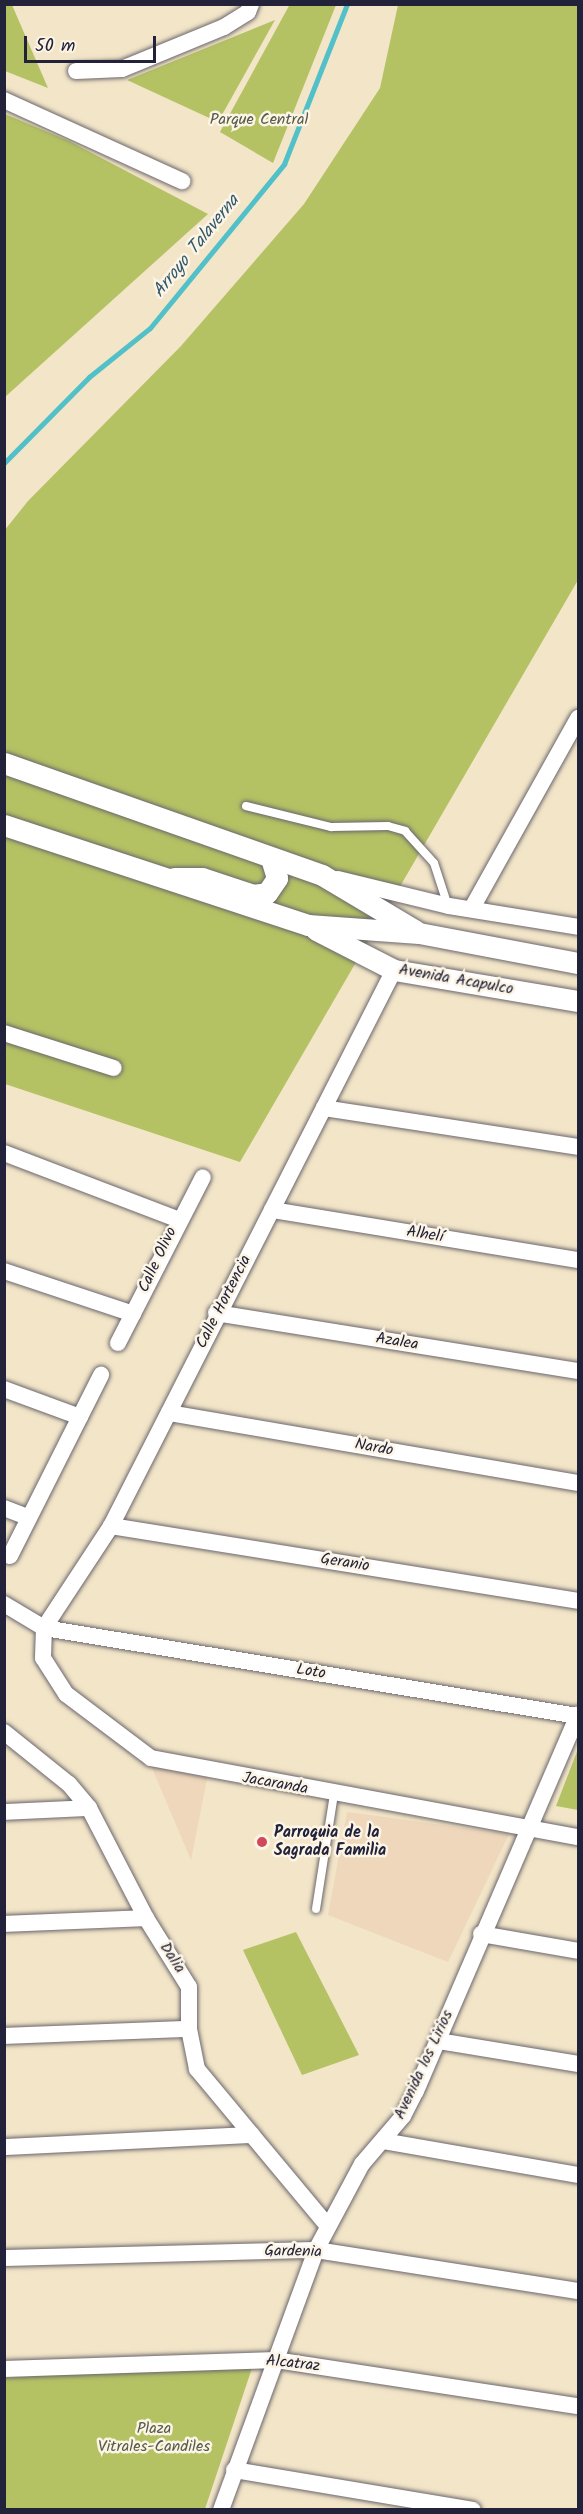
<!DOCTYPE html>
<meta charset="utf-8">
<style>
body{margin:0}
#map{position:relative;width:583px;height:2514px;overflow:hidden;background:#f2e5c8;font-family:Kalam,sans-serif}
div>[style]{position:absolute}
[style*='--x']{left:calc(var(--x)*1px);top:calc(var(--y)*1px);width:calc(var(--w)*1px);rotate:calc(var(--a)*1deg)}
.built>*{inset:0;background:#eed7bb}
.green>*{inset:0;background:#b4c264}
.stream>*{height:5px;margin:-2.5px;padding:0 2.5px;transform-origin:2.5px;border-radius:2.5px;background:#52c0c9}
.roads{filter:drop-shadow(0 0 2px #6b666c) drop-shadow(0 0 2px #6b666c)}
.service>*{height:8px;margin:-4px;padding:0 4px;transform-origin:4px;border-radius:4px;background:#fff}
.minor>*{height:16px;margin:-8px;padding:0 8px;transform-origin:8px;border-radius:8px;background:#fff}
.tertiary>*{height:21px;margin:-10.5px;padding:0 10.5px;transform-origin:10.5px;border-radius:10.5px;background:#fff}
.dots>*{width:16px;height:16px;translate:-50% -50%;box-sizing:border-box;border:3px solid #fcf5e5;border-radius:50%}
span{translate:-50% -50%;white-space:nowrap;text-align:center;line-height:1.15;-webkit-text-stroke:5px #fcf5e5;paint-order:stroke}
.park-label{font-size:16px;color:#555a49}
.street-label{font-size:16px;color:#22223b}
.poi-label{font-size:16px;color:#22223b;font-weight:700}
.left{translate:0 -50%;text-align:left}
.water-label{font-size:18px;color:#33596d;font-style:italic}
.frame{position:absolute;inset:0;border:6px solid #22223b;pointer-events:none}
.scale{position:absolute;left:24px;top:36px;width:132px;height:27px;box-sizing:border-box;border:3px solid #22223b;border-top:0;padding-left:8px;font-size:18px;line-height:21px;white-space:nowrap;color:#22223b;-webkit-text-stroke:4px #fcf5e5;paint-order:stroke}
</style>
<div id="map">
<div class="built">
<div style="clip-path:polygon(149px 1761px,208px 1774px,191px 1860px)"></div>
<div style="clip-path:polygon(347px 1812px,509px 1834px,448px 1962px,328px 1915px)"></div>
</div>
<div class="green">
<div style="clip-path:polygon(290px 4px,336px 5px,273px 163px,220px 132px)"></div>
<div style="clip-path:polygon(4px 5px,12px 5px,48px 88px,5px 71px)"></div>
<div style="clip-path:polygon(398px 5px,578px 5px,578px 580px,240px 1162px,5px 1084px,4px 531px,28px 501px,181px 346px,304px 204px,380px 88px)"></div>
<div style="clip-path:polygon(275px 20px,218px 122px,127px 80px)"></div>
<div style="clip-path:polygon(5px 114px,69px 141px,208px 214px,5px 397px)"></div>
<div style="clip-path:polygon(578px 1749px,578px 1810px,556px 1806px)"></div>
<div style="clip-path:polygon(296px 1932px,359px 2055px,302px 2075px,243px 1950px)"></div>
<div style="clip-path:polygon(254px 2362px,205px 2509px,5px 2510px,5px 2378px)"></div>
</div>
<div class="stream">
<div style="--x:4;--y:463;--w:121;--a:-45.3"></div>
<div style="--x:89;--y:377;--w:78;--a:-38.8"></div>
<div style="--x:150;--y:328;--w:212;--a:-50.7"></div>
<div style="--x:284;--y:164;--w:172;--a:-68.5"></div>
</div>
<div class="roads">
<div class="service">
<div style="--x:246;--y:806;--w:88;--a:13.9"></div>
<div style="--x:331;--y:827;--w:57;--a:-1"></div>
<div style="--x:388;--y:826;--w:18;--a:16"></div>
<div style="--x:405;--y:831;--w:43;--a:47.8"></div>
<div style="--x:434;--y:863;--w:45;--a:72"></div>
<div style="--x:316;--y:1909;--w:116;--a:-81.1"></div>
</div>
<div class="minor">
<div style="--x:76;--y:71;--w:46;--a:-2.5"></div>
<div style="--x:122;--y:69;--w:110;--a:-22.4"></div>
<div style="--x:224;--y:27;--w:28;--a:-32"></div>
<div style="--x:248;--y:12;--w:9;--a:-69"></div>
<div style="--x:4;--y:100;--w:196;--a:24.5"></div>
<div style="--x:338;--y:879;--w:114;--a:13.7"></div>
<div style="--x:449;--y:906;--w:131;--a:9.2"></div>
<div style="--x:472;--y:908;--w:218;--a:-60.8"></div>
<div style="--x:394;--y:970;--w:624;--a:116.98"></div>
<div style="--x:111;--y:1526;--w:122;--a:123.3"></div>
<div style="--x:44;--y:1628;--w:30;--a:92"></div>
<div style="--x:43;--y:1658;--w:43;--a:57.4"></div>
<div style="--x:66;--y:1694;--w:106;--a:37"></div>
<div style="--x:151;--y:1758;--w:434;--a:10.5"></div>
<div style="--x:4;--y:1033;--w:115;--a:17.7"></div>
<div style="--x:324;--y:1108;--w:257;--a:8.7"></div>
<div style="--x:4;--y:1153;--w:185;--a:20.9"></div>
<div style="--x:272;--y:1210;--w:310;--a:9.3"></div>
<div style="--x:4;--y:1271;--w:136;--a:18.4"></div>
<div style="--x:216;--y:1313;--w:367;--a:9.1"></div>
<div style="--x:118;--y:1343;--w:186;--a:-62.9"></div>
<div style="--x:4;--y:1389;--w:81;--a:20.2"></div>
<div style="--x:169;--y:1413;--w:415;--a:9.7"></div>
<div style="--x:4;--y:1508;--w:25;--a:21"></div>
<div style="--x:111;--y:1526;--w:473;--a:9.1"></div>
<div style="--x:10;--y:1556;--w:203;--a:-63.3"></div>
<div style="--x:4;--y:1604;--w:47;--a:31"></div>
<div style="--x:44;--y:1628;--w:541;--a:9.36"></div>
<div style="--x:4;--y:1732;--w:83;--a:38.7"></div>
<div style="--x:69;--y:1784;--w:31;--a:50"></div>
<div style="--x:89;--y:1808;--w:124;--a:62.6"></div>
<div style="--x:146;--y:1918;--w:81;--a:58.1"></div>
<div style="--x:189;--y:1987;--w:42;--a:90"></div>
<div style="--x:189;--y:2029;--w:41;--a:78.7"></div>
<div style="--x:197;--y:2069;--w:203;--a:50.2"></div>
<div style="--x:4;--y:1812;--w:85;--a:-2.7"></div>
<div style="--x:4;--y:1924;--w:142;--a:-2.4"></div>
<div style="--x:481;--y:1934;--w:98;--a:9.9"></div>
<div style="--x:4;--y:2036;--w:185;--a:-2.2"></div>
<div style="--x:438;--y:2041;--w:142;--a:9.3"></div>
<div style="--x:383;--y:2141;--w:198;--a:9.9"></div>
<div style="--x:4;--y:2147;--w:248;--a:-2.8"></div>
<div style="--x:4;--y:2258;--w:312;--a:-1.5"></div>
<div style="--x:316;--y:2250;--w:265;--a:8.9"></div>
<div style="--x:4;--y:2369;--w:272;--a:-1.9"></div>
<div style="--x:276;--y:2360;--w:305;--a:8.7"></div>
<div style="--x:234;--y:2470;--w:242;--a:9.5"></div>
<div style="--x:221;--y:2510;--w:277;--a:-69.9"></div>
<div style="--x:316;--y:2250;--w:98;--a:-61.9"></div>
<div style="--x:362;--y:2164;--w:63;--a:-49.5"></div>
<div style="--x:403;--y:2116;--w:28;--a:-63"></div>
<div style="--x:416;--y:2091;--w:410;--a:-66.7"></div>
</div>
<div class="tertiary">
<div style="--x:4;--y:763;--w:337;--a:19.4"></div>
<div style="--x:322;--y:875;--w:109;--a:30.8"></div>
<div style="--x:4;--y:825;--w:320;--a:18.2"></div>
<div style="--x:308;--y:925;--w:111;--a:4.1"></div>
<div style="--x:419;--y:933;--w:162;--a:10.7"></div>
<div style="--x:174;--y:878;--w:28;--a:0"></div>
<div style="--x:202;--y:878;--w:54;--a:18.4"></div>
<div style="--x:253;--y:895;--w:14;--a:-8"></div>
<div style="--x:267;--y:893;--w:18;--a:-56"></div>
<div style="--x:277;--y:878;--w:21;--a:-107"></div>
<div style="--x:316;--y:930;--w:88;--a:27.1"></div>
<div style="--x:394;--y:970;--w:187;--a:9.6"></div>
</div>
</div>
<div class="dots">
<div style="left:262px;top:1842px;background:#d1495b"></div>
</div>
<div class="park-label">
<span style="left:259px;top:120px">Parque Central</span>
<span style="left:154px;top:2438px">Plaza<br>Vitrales-Candiles</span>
</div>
<div class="street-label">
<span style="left:456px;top:980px;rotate:10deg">Avenida Acapulco</span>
<span style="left:425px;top:1235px;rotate:9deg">Alhelí</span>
<span style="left:158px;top:1260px;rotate:-65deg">Calle Olivo</span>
<span style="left:224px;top:1302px;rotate:-63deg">Calle Hortencia</span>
<span style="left:397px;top:1342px;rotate:9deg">Azalea</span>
<span style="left:374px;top:1448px;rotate:10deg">Nardo</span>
<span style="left:345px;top:1563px;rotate:9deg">Geranio</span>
<span style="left:311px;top:1672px;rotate:9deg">Loto</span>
<span style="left:275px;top:1784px;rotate:10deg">Jacaranda</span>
<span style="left:172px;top:1958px;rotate:57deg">Dalia</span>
<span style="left:424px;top:2065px;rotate:-65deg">Avenida los Lirios</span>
<span style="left:293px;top:2252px;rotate:1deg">Gardenia</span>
<span style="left:293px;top:2364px;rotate:6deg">Alcatraz</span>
</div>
<div class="poi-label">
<span class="left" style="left:274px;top:1842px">Parroquia de la<br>Sagrada Familia</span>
</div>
<div class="water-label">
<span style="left:197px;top:247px;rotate:-51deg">Arroyo Talaverna</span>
</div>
<div class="frame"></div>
<div class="scale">50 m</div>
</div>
